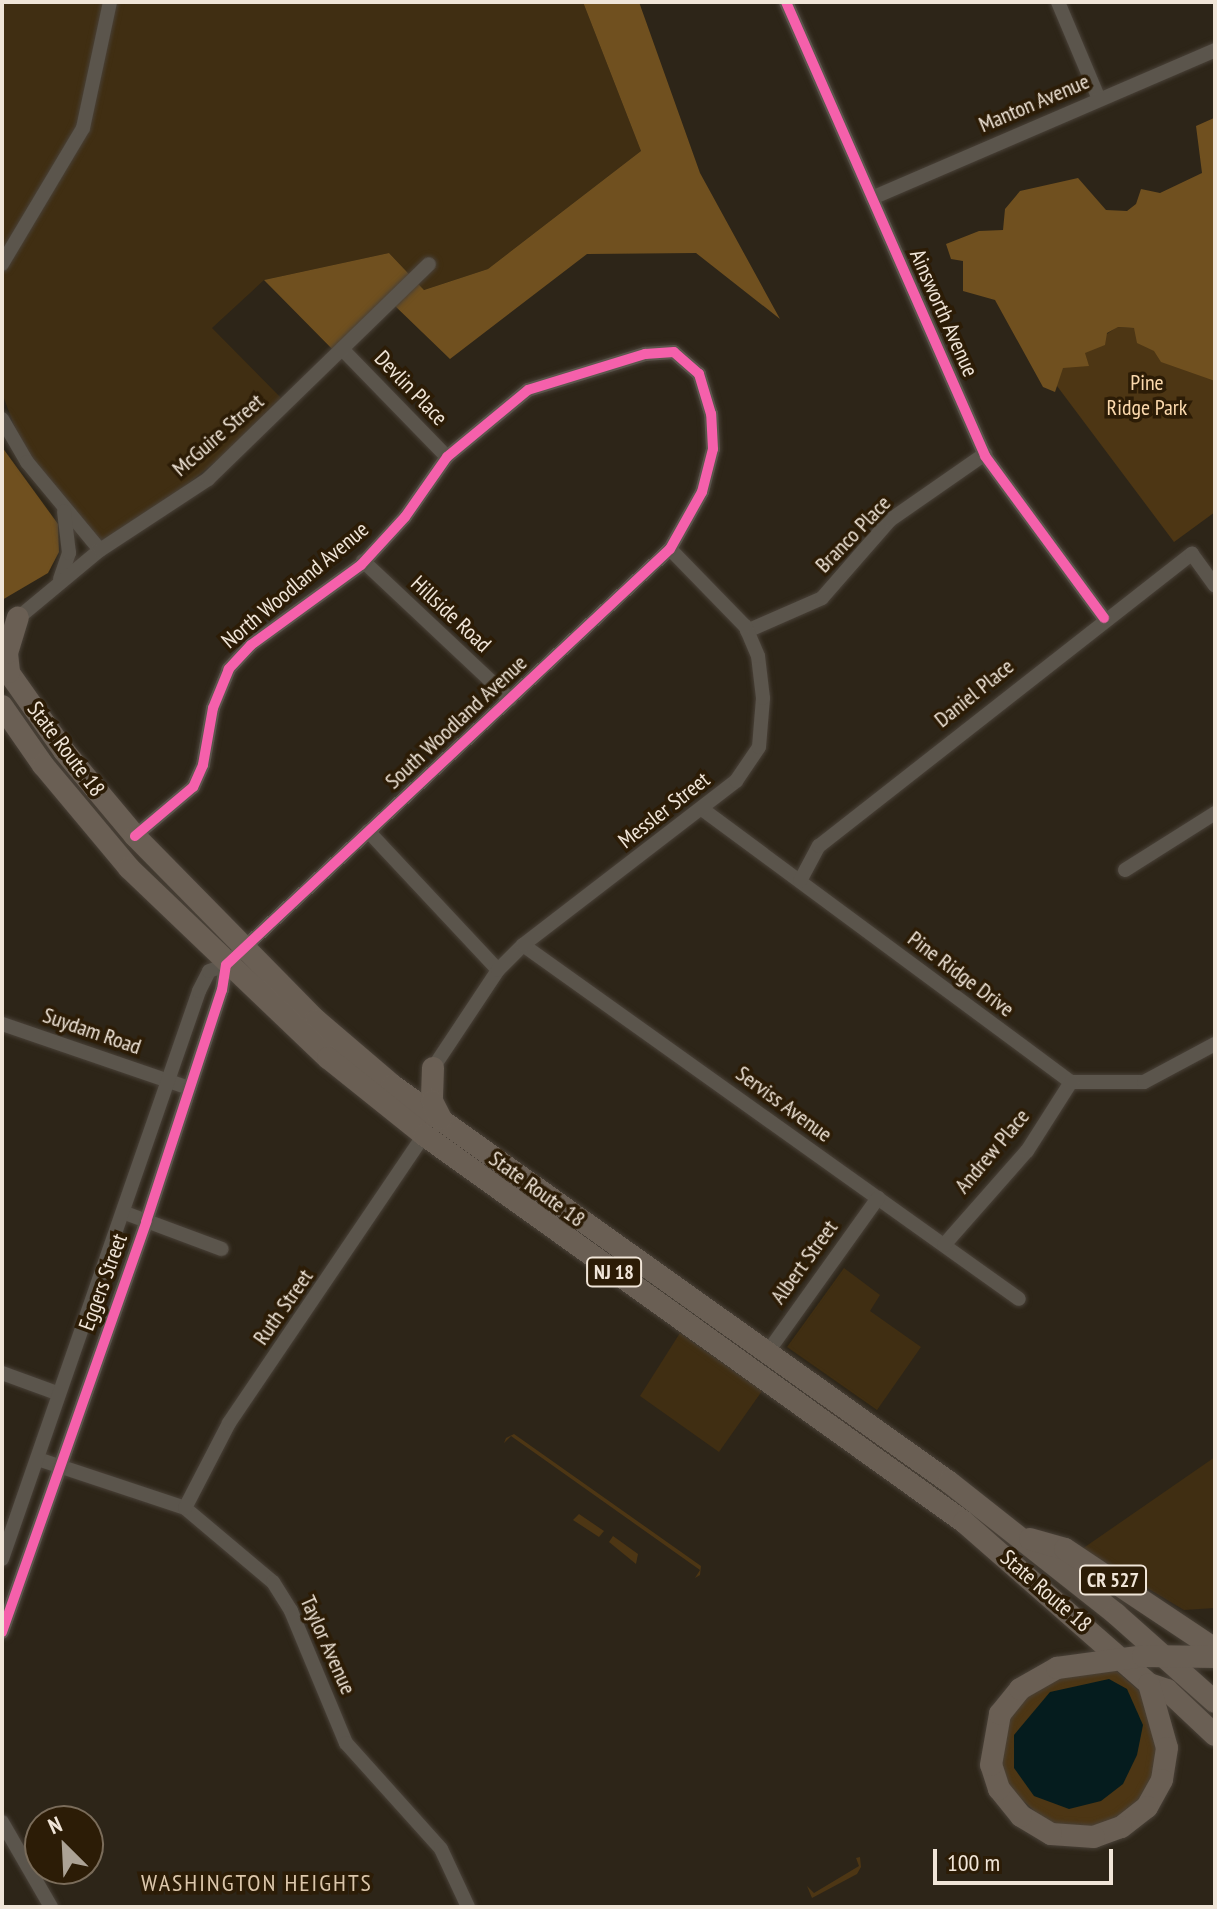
<!DOCTYPE html>
<style>
body{margin:0}
#map{position:relative;width:1217px;height:1909px;overflow:hidden;background:#2d2518;font-family:"PT Sans Narrow",sans-serif}
div>[style]{position:absolute}
[style*='--x']{left:calc(var(--x)*1px);top:calc(var(--y)*1px);width:calc(var(--w)*1px);rotate:calc(var(--a)*1deg)}
.built>*{inset:0;background:#402e12}
.green>*{inset:0;background:#4d3614}
.forest>*{inset:0;background:#70501f}
.water>*{inset:0;background:#051c1e}
.roads{filter:drop-shadow(0 0 2px #494138) drop-shadow(0 0 2px #494138)}
.minor>*{height:14px;margin:-7px;padding:0 7px;transform-origin:7px;border-radius:7px;background:#5b554c}
.trunk>*{height:22px;margin:-11px;padding:0 11px;transform-origin:11px;border-radius:11px;background:#6a5f54}
.cycleway>*{height:10px;margin:-5px;padding:0 5px;transform-origin:5px;border-radius:5px;background:#f560ab}
span{translate:-50% -50%;white-space:nowrap;text-align:center;line-height:1.15;-webkit-text-stroke:7px #2c1c06;paint-order:stroke}
.shield-label span{padding:2px 6px;background:#2c1c06;border:2px solid;border-radius:6px;-webkit-text-stroke-width:0}
.shield-label{font-size:20px;color:#f0e5d8;font-weight:700}
.street-label{font-size:22px;color:#f0e5d8}
.park-label{font-size:22px;color:#fbd9ad}
.neighbourhood-label{font-size:24px;color:#dbc6ab;letter-spacing:2px}
.frame{position:absolute;inset:0;border:4px solid #f0e5d8;pointer-events:none}
.north{position:absolute;left:24px;top:1805px;width:80px;height:80px;box-sizing:border-box;background:#2c1c06;border:2px solid #7a6c5a;border-radius:50%;rotate:336deg;font-size:22px;font-weight:700;line-height:32px;text-align:center;color:#f0e5d8}
.north::after{content:'';display:block;margin:auto;width:28px;height:36px;background:#aca295;clip-path:polygon(50% 0,100% 100%,50% 72%,0 100%)}
.scale{position:absolute;left:933px;top:1849px;width:180px;height:36px;box-sizing:border-box;border:4px solid #f0e5d8;border-top:0;padding-left:10px;font-size:24px;line-height:28px;white-space:nowrap;color:#f0e5d8;-webkit-text-stroke:6px #2c1c06;paint-order:stroke}
</style>
<div id="map">
<div class="built">
<div style="clip-path:polygon(2px 2px,583px 2px,641px 151px,488px 269px,424px 290px,389px 253px,264px 280px,212px 328px,287px 404px,108px 548px,24px 452px,2px 393px)"></div>
<div style="clip-path:polygon(844px 1268px,880px 1295px,870px 1311px,921px 1347px,877px 1410px,787px 1347px)"></div>
<div style="clip-path:polygon(680px 1333px,762px 1391px,719px 1452px,640px 1396px)"></div>
<div style="clip-path:polygon(1215px 1457px,1215px 1608px,1184px 1610px,1082px 1549px)"></div>
</div>
<div class="green">
<div style="clip-path:polygon(1117px 327px,1215px 333px,1215px 512px,1174px 542px,1048px 374px)"></div>
<div style="clip-path:polygon(514px 1434px,701px 1566px,700px 1575px,695px 1578px,700px 1570px,511px 1436px,504px 1443px,506px 1438px)"></div>
<div style="clip-path:polygon(579px 1514px,604px 1531px,599px 1537px,573px 1520px)"></div>
<div style="clip-path:polygon(613px 1536px,638px 1554px,636px 1564px,609px 1542px)"></div>
<div style="clip-path:polygon(1113px 1668px,1145px 1696px,1164px 1752px,1146px 1796px,1117px 1821px,1083px 1829px,1048px 1823px,1010px 1789px,999px 1756px,1007px 1720px,1030px 1692px,1063px 1676px)"></div>
<div style="clip-path:polygon(860px 1857px,861px 1867px,857px 1874px,812px 1898px,807px 1886px,814px 1893px,859px 1866px,856px 1858px)"></div>
</div>
<div class="forest">
<div style="clip-path:polygon(583px 2px,639px 2px,700px 173px,780px 319px,696px 253px,587px 254px,450px 359px,394px 305px,339px 356px,264px 280px,389px 253px,424px 290px,488px 269px,641px 151px)"></div>
<div style="clip-path:polygon(1214px 118px,1215px 381px,1161px 362px,1154px 351px,1137px 343px,1134px 328px,1118px 327px,1107px 333px,1105px 345px,1085px 353px,1089px 366px,1063px 368px,1055px 392px,1043px 387px,995px 300px,963px 291px,963px 261px,951px 259px,946px 244px,979px 231px,1003px 230px,1005px 209px,1020px 191px,1078px 178px,1106px 210px,1127px 211px,1136px 204px,1141px 189px,1160px 193px,1202px 173px,1196px 126px)"></div>
<div style="clip-path:polygon(2px 447px,58px 524px,59px 552px,48px 573px,2px 600px)"></div>
</div>
<div class="water">
<div style="clip-path:polygon(1109px 1679px,1127px 1689px,1143px 1725px,1137px 1755px,1123px 1784px,1101px 1801px,1069px 1809px,1034px 1796px,1014px 1768px,1014px 1735px,1050px 1692px)"></div>
</div>
<div class="roads">
<div class="minor">
<div style="--x:786;--y:2;--w:496;--a:66.3"></div>
<div style="--x:985;--y:456;--w:201;--a:53.7"></div>
<div style="--x:1058;--y:2;--w:105;--a:67.1"></div>
<div style="--x:872;--y:198;--w:374;--a:-23.3"></div>
<div style="--x:2;--y:264;--w:158;--a:-59.2"></div>
<div style="--x:83;--y:128;--w:129;--a:-77.9"></div>
<div style="--x:343;--y:350;--w:149;--a:45.8"></div>
<div style="--x:2;--y:419;--w:50;--a:59.8"></div>
<div style="--x:27;--y:462;--w:114;--a:50.3"></div>
<div style="--x:363;--y:561;--w:202;--a:43.2"></div>
<div style="--x:60;--y:579;--w:28;--a:-71"></div>
<div style="--x:69;--y:553;--w:42;--a:-96.8"></div>
<div style="--x:18;--y:618;--w:107;--a:-39.7"></div>
<div style="--x:100;--y:550;--w:129;--a:-33.3"></div>
<div style="--x:208;--y:479;--w:308;--a:-44.2"></div>
<div style="--x:747;--y:631;--w:82;--a:-23.7"></div>
<div style="--x:822;--y:598;--w:103;--a:-48.9"></div>
<div style="--x:890;--y:520;--w:116;--a:-34.8"></div>
<div style="--x:702;--y:809;--w:459;--a:36.5"></div>
<div style="--x:1071;--y:1082;--w:73;--a:0"></div>
<div style="--x:1144;--y:1082;--w:81;--a:-28.2"></div>
<div style="--x:368;--y:831;--w:190;--a:46.9"></div>
<div style="--x:1125;--y:870;--w:107;--a:-32.3"></div>
<div style="--x:800;--y:881;--w:40;--a:-62"></div>
<div style="--x:819;--y:846;--w:474;--a:-38.1"></div>
<div style="--x:1192;--y:554;--w:39;--a:54"></div>
<div style="--x:523;--y:945;--w:609;--a:35.52"></div>
<div style="--x:2;--y:1024;--w:198;--a:18.9"></div>
<div style="--x:433;--y:1068;--w:118;--a:-56.4"></div>
<div style="--x:498;--y:970;--w:35;--a:-45"></div>
<div style="--x:523;--y:945;--w:269;--a:-37.6"></div>
<div style="--x:736;--y:781;--w:41;--a:-55.9"></div>
<div style="--x:759;--y:747;--w:49;--a:-85.3"></div>
<div style="--x:763;--y:698;--w:42;--a:-96.8"></div>
<div style="--x:758;--y:656;--w:33;--a:-113"></div>
<div style="--x:745;--y:626;--w:107;--a:-134.2"></div>
<div style="--x:125;--y:1213;--w:103;--a:20.4"></div>
<div style="--x:944;--y:1245;--w:125;--a:-48.6"></div>
<div style="--x:1027;--y:1151;--w:82;--a:-57.5"></div>
<div style="--x:767;--y:1353;--w:191;--a:-54.4"></div>
<div style="--x:2;--y:1373;--w:59;--a:20"></div>
<div style="--x:38;--y:1459;--w:155;--a:18.4"></div>
<div style="--x:185;--y:1508;--w:115;--a:40.1"></div>
<div style="--x:273;--y:1582;--w:34;--a:58"></div>
<div style="--x:291;--y:1611;--w:143;--a:67.4"></div>
<div style="--x:346;--y:1743;--w:142;--a:48.1"></div>
<div style="--x:441;--y:1849;--w:64;--a:65"></div>
<div style="--x:185;--y:1508;--w:96;--a:-62.6"></div>
<div style="--x:229;--y:1423;--w:348;--a:-55.9"></div>
<div style="--x:2;--y:1559;--w:601;--a:-70.87"></div>
<div style="--x:199;--y:991;--w:22;--a:-63"></div>
<div style="--x:209;--y:971;--w:18;--a:-19"></div>
<div style="--x:2;--y:1632;--w:435;--a:-70.6"></div>
<div style="--x:146;--y:1222;--w:244;--a:-71.9"></div>
<div style="--x:222;--y:990;--w:25;--a:-81"></div>
<div style="--x:226;--y:965;--w:608;--a:-43.14"></div>
<div style="--x:670;--y:549;--w:65;--a:-60.7"></div>
<div style="--x:702;--y:492;--w:44;--a:-75.7"></div>
<div style="--x:713;--y:449;--w:35;--a:-93"></div>
<div style="--x:711;--y:414;--w:42;--a:-106.7"></div>
<div style="--x:699;--y:374;--w:33;--a:-139"></div>
<div style="--x:674;--y:352;--w:29;--a:176"></div>
<div style="--x:645;--y:354;--w:122;--a:162.9"></div>
<div style="--x:528;--y:390;--w:105;--a:140.4"></div>
<div style="--x:447;--y:457;--w:73;--a:125"></div>
<div style="--x:405;--y:517;--w:65;--a:132.5"></div>
<div style="--x:361;--y:565;--w:136;--a:144"></div>
<div style="--x:251;--y:645;--w:33;--a:133"></div>
<div style="--x:229;--y:669;--w:42;--a:112.3"></div>
<div style="--x:213;--y:708;--w:58;--a:100"></div>
<div style="--x:203;--y:765;--w:24;--a:114"></div>
<div style="--x:193;--y:787;--w:76;--a:139.8"></div>
<div style="--x:2;--y:1822;--w:98;--a:60"></div>
</div>
<div class="trunk">
<div style="--x:2;--y:663;--w:108;--a:54.8"></div>
<div style="--x:64;--y:751;--w:111;--a:50.1"></div>
<div style="--x:135;--y:836;--w:258;--a:45.5"></div>
<div style="--x:316;--y:1020;--w:100;--a:40.5"></div>
<div style="--x:392;--y:1085;--w:684;--a:35.48"></div>
<div style="--x:949;--y:1482;--w:213;--a:38.3"></div>
<div style="--x:1116;--y:1614;--w:132;--a:41.6"></div>
<div style="--x:9;--y:672;--w:19;--a:-96"></div>
<div style="--x:7;--y:653;--w:37;--a:-73"></div>
<div style="--x:2;--y:706;--w:72;--a:55.2"></div>
<div style="--x:43;--y:765;--w:134;--a:50.1"></div>
<div style="--x:129;--y:868;--w:275;--a:43.7"></div>
<div style="--x:328;--y:1058;--w:123;--a:38.7"></div>
<div style="--x:424;--y:1135;--w:664;--a:35.63"></div>
<div style="--x:964;--y:1522;--w:246;--a:41.2"></div>
<div style="--x:1149;--y:1684;--w:19;--a:18"></div>
<div style="--x:1167;--y:1690;--w:66;--a:43.2"></div>
<div style="--x:433;--y:1068;--w:33;--a:92"></div>
<div style="--x:432;--y:1101;--w:20;--a:63"></div>
<div style="--x:1030;--y:1539;--w:36;--a:16"></div>
<div style="--x:1065;--y:1549;--w:180;--a:33.7"></div>
<div style="--x:1149;--y:1684;--w:66;--a:74.3"></div>
<div style="--x:1167;--y:1748;--w:32;--a:99"></div>
<div style="--x:1162;--y:1780;--w:31;--a:119"></div>
<div style="--x:1147;--y:1807;--w:33;--a:142"></div>
<div style="--x:1121;--y:1827;--w:29;--a:160"></div>
<div style="--x:1094;--y:1837;--w:43;--a:-176"></div>
<div style="--x:1051;--y:1834;--w:35;--a:-149"></div>
<div style="--x:1021;--y:1816;--w:35;--a:-129"></div>
<div style="--x:999;--y:1789;--w:25;--a:-108"></div>
<div style="--x:991;--y:1765;--w:52;--a:-80"></div>
<div style="--x:1000;--y:1714;--w:32;--a:-51"></div>
<div style="--x:1020;--y:1689;--w:43;--a:-29.6"></div>
<div style="--x:1057;--y:1668;--w:87;--a:-7.9"></div>
<div style="--x:1143;--y:1656;--w:72;--a:0.8"></div>
</div>
</div>
<div class="cycleway">
<div style="--x:786;--y:2;--w:496;--a:66.3"></div>
<div style="--x:985;--y:456;--w:201;--a:53.7"></div>
<div style="--x:2;--y:1632;--w:435;--a:-70.6"></div>
<div style="--x:146;--y:1222;--w:244;--a:-71.9"></div>
<div style="--x:222;--y:990;--w:25;--a:-81"></div>
<div style="--x:226;--y:965;--w:608;--a:-43.14"></div>
<div style="--x:670;--y:549;--w:65;--a:-60.7"></div>
<div style="--x:702;--y:492;--w:44;--a:-75.7"></div>
<div style="--x:713;--y:449;--w:35;--a:-93"></div>
<div style="--x:711;--y:414;--w:42;--a:-106.7"></div>
<div style="--x:699;--y:374;--w:33;--a:-139"></div>
<div style="--x:674;--y:352;--w:29;--a:176"></div>
<div style="--x:645;--y:354;--w:122;--a:162.9"></div>
<div style="--x:528;--y:390;--w:105;--a:140.4"></div>
<div style="--x:447;--y:457;--w:73;--a:125"></div>
<div style="--x:405;--y:517;--w:65;--a:132.5"></div>
<div style="--x:361;--y:565;--w:136;--a:144"></div>
<div style="--x:251;--y:645;--w:33;--a:133"></div>
<div style="--x:229;--y:669;--w:42;--a:112.3"></div>
<div style="--x:213;--y:708;--w:58;--a:100"></div>
<div style="--x:203;--y:765;--w:24;--a:114"></div>
<div style="--x:193;--y:787;--w:76;--a:139.8"></div>
</div>
<div class="shield-label">
<span style="left:614px;top:1272px">NJ 18</span>
<span style="left:1113px;top:1580px">CR 527</span>
</div>
<div class="street-label">
<span style="left:1034px;top:103px;rotate:-23deg">Manton Avenue</span>
<span style="left:944px;top:313px;rotate:66deg">Ainsworth Avenue</span>
<span style="left:411px;top:388px;rotate:46deg">Devlin Place</span>
<span style="left:218px;top:435px;rotate:-41deg">McGuire Street</span>
<span style="left:853px;top:534px;rotate:-46deg">Branco Place</span>
<span style="left:295px;top:585px;rotate:-40deg">North Woodland Avenue</span>
<span style="left:451px;top:614px;rotate:43deg">Hillside Road</span>
<span style="left:974px;top:693px;rotate:-39deg">Daniel Place</span>
<span style="left:456px;top:722px;rotate:-43deg">South Woodland Avenue</span>
<span style="left:66px;top:749px;rotate:53deg">State Route 18</span>
<span style="left:664px;top:810px;rotate:-38deg">Messler Street</span>
<span style="left:961px;top:974px;rotate:37deg">Pine Ridge Drive</span>
<span style="left:92px;top:1031px;rotate:19deg">Suydam Road</span>
<span style="left:784px;top:1104px;rotate:36deg">Serviss Avenue</span>
<span style="left:992px;top:1151px;rotate:-50deg">Andrew Place</span>
<span style="left:537px;top:1189px;rotate:36deg">State Route 18</span>
<span style="left:804px;top:1262px;rotate:-54deg">Albert Street</span>
<span style="left:103px;top:1282px;rotate:-70deg">Eggers Street</span>
<span style="left:283px;top:1307px;rotate:-55deg">Ruth Street</span>
<span style="left:1046px;top:1591px;rotate:41deg">State Route 18</span>
<span style="left:328px;top:1645px;rotate:66deg">Taylor Avenue</span>
</div>
<div class="park-label">
<span style="left:1147px;top:395px">Pine<br>Ridge Park</span>
</div>
<div class="neighbourhood-label">
<span style="left:257px;top:1883px">WASHINGTON HEIGHTS</span>
</div>
<div class="frame"></div>
<div class="north">N</div>
<div class="scale">100 m</div>
</div>
